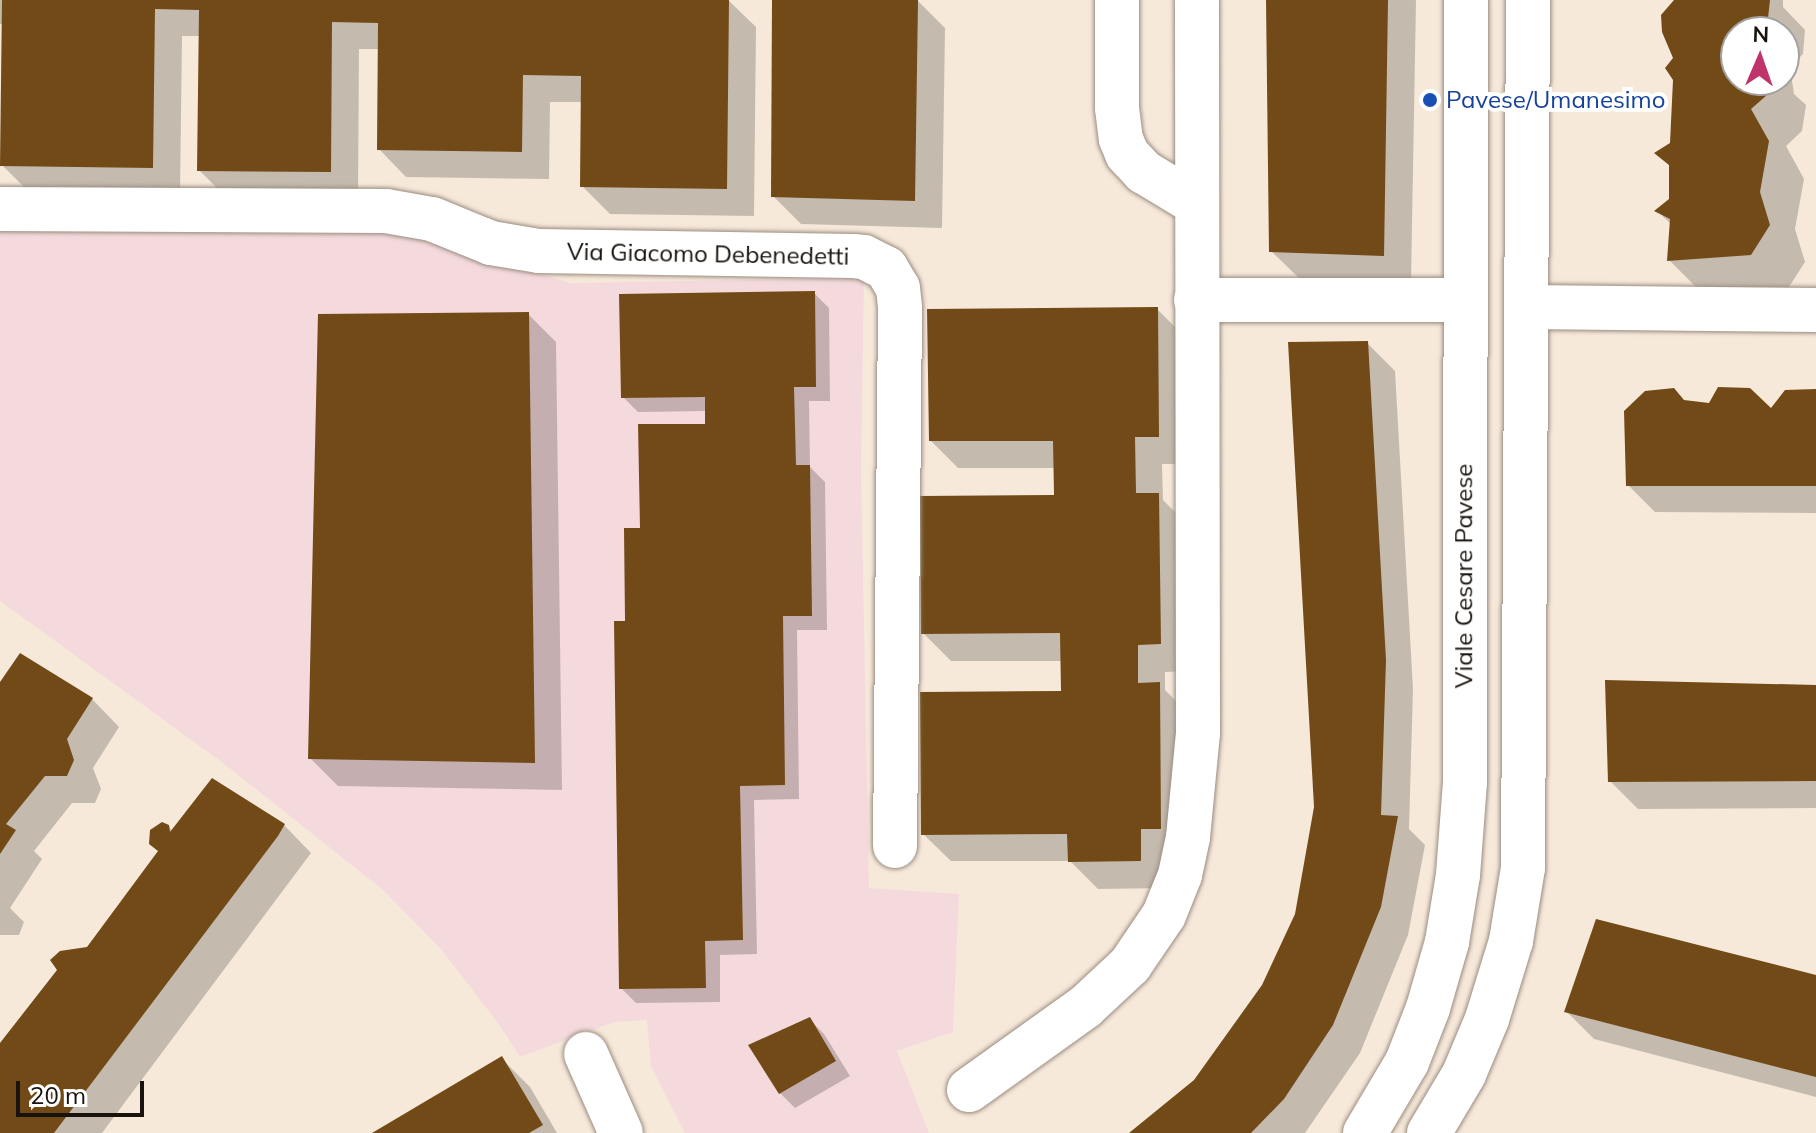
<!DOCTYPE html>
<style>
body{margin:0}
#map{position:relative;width:1816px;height:1133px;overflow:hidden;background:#f7e9da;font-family:Mulish,sans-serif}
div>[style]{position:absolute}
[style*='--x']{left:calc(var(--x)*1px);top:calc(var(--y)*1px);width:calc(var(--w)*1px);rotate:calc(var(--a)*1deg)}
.education>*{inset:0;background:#f5dadd}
.shadow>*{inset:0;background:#0003}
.building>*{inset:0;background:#714a17}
.roads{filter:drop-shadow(0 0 2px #9a8d80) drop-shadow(0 0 2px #9a8d80)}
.minor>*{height:44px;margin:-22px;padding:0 22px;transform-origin:22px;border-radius:22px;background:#fff}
.dots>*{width:22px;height:22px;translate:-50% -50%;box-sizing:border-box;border:4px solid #fff;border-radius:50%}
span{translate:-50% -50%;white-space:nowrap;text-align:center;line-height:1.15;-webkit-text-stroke:8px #fff;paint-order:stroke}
.transit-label{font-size:24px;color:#164399}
.left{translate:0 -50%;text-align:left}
.street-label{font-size:24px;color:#18130e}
.north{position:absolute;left:1720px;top:16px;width:80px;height:80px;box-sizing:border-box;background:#fff;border:2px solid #a3a19f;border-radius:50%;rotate:2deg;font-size:22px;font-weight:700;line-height:32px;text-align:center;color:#18130e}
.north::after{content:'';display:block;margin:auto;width:28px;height:36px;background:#bf346b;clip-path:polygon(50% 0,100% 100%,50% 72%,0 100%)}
.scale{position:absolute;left:16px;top:1081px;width:128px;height:36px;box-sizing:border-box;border:4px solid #18130e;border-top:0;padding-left:10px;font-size:24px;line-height:28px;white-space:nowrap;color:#18130e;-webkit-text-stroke:6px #fff;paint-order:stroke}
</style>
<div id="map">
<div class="education">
<div style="clip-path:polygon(0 226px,403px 229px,569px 283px,864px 278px,861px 470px,869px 888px,959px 894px,953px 1032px,897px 1051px,929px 1133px,685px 1133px,651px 1066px,647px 1020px,614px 1022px,520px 1057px,498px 1023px,440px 948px,383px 890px,223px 763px,0 601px)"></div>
</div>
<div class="shadow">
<div style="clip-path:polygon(0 0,728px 0,756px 27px,754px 216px,610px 214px,582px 186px,583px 102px,550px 102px,549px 179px,406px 177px,379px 149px,380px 49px,359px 49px,358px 199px,227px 198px,199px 170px,200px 36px,182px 36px,180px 195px,30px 193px,2px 165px,3px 24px,0 24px)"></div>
<div style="clip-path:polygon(774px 0,917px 0,945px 28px,942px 228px,801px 224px,773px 196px)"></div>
<div style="clip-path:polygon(1268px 0,1416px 0,1411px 282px,1299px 278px,1271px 251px)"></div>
<div style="clip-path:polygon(evenodd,1676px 0,1783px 0,1783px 7px,1805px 30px,1803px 54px,1790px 67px,1794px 94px,1806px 105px,1802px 131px,1786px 146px,1804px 179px,1795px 229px,1805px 262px,1787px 290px,1705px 296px,1669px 260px,1672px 225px,1657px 211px,1671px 200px,1671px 167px,1657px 153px,1672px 145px,1676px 0,1736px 32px,1784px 32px,1784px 80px,1736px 80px,1736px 32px)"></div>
<div style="clip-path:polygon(814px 293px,829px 308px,830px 401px,809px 401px,810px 467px,825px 482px,827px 630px,797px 630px,799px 799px,754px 800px,757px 954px,720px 955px,720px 1002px,636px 1003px,621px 988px,627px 623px,642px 530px,708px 426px,707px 411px,638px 412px,623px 397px)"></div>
<div style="clip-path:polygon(1157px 309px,1185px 337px,1186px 464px,1162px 464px,1163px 500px,1186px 523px,1187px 671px,1165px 672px,1165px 690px,1187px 712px,1168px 888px,1098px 889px,1070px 861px,951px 861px,923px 834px,1063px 693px,1063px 661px,951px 661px,923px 633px,1056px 497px,1056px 468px,958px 468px,931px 441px)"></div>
<div style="clip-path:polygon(528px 314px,556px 342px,562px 790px,338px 786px,310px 758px)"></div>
<div style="clip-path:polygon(1367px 343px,1395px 371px,1413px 689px,1409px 829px,1425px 845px,1408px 935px,1360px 1053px,1305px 1133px,1132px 1133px,1195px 1081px,1264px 986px,1296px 914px,1316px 807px)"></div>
<div style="clip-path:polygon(1816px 391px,1816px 513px,1655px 512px,1628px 485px,1686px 402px,1771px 411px)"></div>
<div style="clip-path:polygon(0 685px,92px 699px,119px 727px,93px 768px,101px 789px,95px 803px,72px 803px,34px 851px,42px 859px,10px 908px,24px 922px,19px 935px,0 935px)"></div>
<div style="clip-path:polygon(1816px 687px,1816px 808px,1638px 809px,1610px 781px)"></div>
<div style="clip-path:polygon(284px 825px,311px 853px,102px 1133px,0 1133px,0 1046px,88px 949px,160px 852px,168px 826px,173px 832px)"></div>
<div style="clip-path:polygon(1816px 978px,1816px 1097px,1594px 1039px,1566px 1011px)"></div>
<div style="clip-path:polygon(809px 1019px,824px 1034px,850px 1076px,795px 1108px,780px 1093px)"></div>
<div style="clip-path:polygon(502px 1059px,530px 1087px,557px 1133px,376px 1133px)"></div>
</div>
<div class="building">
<div style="clip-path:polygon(2px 0,729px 0,727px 189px,580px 187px,581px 76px,523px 75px,522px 152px,377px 150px,378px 23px,332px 22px,331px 172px,197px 171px,199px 10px,155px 9px,153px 168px,0 166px)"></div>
<div style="clip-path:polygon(772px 0,918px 0,915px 201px,771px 197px)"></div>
<div style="clip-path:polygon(1266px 0,1388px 0,1384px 256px,1269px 252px)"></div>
<div style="clip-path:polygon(1674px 0,1770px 0,1768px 18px,1755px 32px,1736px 32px,1736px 80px,1769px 80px,1767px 95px,1751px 109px,1769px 141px,1760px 192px,1770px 225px,1751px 255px,1667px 261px,1670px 219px,1654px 211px,1669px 199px,1669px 165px,1654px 153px,1670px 143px,1673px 80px,1665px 68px,1673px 58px,1662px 32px,1661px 15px)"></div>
<div style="clip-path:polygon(815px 291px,816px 387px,794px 387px,796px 465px,810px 465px,812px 616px,783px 616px,785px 785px,740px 786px,743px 940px,705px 941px,706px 988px,619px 989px,614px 621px,625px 621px,624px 528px,640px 528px,638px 424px,705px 424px,705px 397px,621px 398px,619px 294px)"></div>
<div style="clip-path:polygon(1158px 307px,1159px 437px,1135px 437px,1136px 493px,1159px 493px,1161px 644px,1138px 645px,1138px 683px,1160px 682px,1161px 829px,1141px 829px,1141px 861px,1068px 862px,1067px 834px,921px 835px,920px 692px,1061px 691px,1060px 633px,921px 634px,920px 496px,1054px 495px,1053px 441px,929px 441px,927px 309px)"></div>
<div style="clip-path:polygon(529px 312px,535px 763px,308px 759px,318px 314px)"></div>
<div style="clip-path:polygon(1368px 341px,1386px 660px,1381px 815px,1398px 816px,1381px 907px,1333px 1025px,1284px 1099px,1251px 1133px,1129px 1133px,1194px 1080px,1262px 985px,1295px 914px,1314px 807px,1288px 342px)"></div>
<div style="clip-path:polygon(1718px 387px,1750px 388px,1771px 408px,1785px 390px,1816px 389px,1816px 486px,1626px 486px,1624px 411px,1645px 391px,1674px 388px,1684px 400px,1709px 403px)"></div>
<div style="clip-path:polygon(20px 653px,93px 698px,67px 739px,74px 760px,67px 776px,45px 776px,6px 824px,16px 830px,0 854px,0 682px)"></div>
<div style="clip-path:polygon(1605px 680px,1816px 685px,1816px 781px,1608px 782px)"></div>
<div style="clip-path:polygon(212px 778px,285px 824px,278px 836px,54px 1133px,0 1133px,0 1043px,57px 970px,50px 960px,60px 951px,87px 947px,158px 851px,149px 844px,150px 830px,162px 822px,169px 825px,170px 832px)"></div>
<div style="clip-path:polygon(1596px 919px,1816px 975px,1816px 1077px,1564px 1012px)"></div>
<div style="clip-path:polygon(810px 1017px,836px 1061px,779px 1094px,748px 1045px)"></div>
<div style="clip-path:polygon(502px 1056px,543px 1125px,529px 1133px,372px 1133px)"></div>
</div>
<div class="roads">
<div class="minor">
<div style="--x:1117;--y:0;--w:108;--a:90"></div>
<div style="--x:1117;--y:108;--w:31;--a:83"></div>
<div style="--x:1121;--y:139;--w:16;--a:68"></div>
<div style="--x:1127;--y:154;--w:25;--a:47"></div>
<div style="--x:1144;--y:172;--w:62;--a:31.1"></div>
<div style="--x:0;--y:209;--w:386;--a:0.3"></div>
<div style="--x:386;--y:211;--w:47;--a:9.9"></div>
<div style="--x:432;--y:219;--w:64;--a:22.1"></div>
<div style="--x:491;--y:243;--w:49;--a:9.5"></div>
<div style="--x:539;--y:251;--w:314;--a:0.9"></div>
<div style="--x:853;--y:256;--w:11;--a:5"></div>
<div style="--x:864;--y:257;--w:25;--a:27"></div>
<div style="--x:886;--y:268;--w:23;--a:59"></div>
<div style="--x:898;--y:288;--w:20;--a:84"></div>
<div style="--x:900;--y:308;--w:538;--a:90.53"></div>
<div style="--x:1196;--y:300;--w:268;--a:0"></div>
<div style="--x:1528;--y:307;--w:288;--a:0.6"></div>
<div style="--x:586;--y:1054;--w:86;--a:66.1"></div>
<div style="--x:969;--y:1090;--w:143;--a:-35.6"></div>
<div style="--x:1085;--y:1007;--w:62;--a:-43"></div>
<div style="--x:1130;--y:965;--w:60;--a:-55.8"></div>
<div style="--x:1164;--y:915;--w:43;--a:-68.2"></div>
<div style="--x:1180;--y:875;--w:39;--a:-78"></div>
<div style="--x:1188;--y:837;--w:104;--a:-84.5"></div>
<div style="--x:1198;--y:733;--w:733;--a:-90.08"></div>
<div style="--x:1365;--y:1133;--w:82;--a:-59.4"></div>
<div style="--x:1407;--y:1062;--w:58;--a:-68.7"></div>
<div style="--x:1428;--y:1008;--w:69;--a:-73.9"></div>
<div style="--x:1447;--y:942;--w:68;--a:-80.7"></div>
<div style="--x:1458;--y:875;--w:94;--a:-85.7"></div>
<div style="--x:1465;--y:781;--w:781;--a:-89.93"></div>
<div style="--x:1429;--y:1133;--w:69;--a:-59.3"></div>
<div style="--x:1464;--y:1074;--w:60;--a:-67.3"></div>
<div style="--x:1487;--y:1019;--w:82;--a:-72.9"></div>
<div style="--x:1511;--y:941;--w:74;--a:-80.7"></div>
<div style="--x:1523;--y:868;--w:868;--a:-89.67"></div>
</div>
</div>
<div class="dots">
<div style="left:1430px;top:100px;background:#1a4fb4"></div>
</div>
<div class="transit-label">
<span class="left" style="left:1446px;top:100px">Pavese/Umanesimo</span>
</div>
<div class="street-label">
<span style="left:708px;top:254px;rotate:1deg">Via Giacomo Debenedetti</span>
<span style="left:1464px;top:576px;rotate:-90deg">Viale Cesare Pavese</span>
</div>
<div class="north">N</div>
<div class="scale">20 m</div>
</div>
